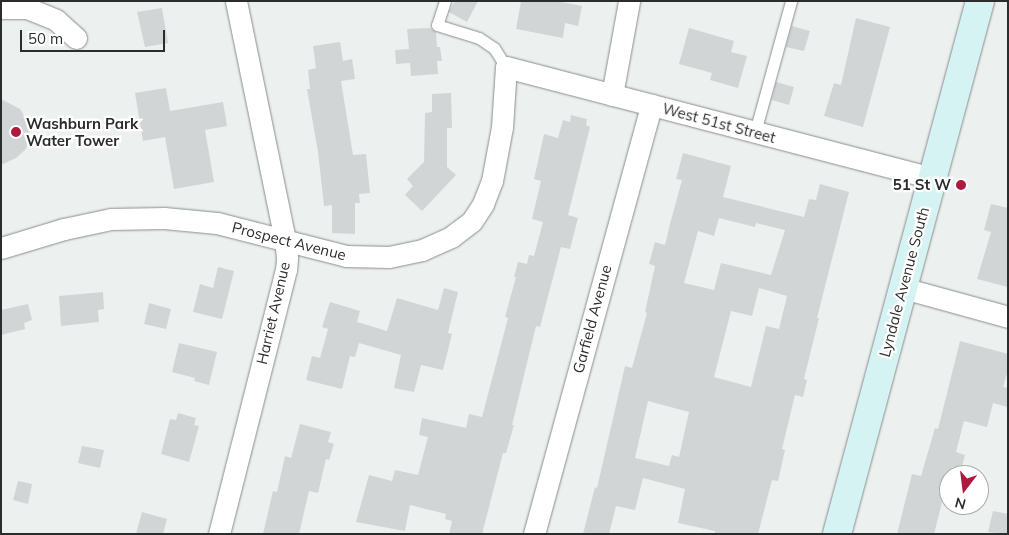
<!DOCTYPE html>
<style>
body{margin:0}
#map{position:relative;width:1009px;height:535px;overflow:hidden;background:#ecf1f0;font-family:Mulish,sans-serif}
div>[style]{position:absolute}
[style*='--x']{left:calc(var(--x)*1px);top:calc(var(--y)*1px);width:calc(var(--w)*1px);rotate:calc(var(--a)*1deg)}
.building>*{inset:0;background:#d1d5d5}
.roads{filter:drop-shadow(0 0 1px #898d8d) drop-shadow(0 0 1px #898d8d)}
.lane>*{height:11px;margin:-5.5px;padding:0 5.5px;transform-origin:5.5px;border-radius:5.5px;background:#fff}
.street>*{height:21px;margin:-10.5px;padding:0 10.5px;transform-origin:10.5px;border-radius:10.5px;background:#fff}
.secondary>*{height:28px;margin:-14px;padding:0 14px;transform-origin:14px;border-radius:14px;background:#d6f3f3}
.dots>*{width:14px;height:14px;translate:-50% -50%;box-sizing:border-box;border:2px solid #fff;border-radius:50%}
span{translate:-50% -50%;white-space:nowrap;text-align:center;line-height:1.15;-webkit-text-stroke:4.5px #fff;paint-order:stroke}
.poi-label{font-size:15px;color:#2b2c2c;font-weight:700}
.left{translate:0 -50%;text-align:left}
.right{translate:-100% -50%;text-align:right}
.street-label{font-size:15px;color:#2b2c2c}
.frame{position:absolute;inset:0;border:2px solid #2b2c2c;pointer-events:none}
.north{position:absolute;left:939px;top:465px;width:50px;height:50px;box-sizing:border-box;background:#fff;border:1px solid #aaabab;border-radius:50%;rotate:195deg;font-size:14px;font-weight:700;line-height:20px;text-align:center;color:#2b2c2c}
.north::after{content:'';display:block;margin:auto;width:18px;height:22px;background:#ae193d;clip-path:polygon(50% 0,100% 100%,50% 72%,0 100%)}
.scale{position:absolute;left:20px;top:30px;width:145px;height:22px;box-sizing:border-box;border:2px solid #2b2c2c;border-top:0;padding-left:6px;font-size:15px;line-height:18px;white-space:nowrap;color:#2b2c2c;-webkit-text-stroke:4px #fff;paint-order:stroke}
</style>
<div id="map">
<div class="building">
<div style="clip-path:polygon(455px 1px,478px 1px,467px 22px,449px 12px)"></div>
<div style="clip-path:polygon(521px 1px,556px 1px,582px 6px,578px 26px,565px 23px,563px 38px,516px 29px)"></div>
<div style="clip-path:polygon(162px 8px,168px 43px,145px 47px,137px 12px)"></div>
<div style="clip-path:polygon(856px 18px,890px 27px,863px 127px,824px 116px,834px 83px,841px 85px)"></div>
<div style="clip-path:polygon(792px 26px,810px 31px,804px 51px,786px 47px)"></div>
<div style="clip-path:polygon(430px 28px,436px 32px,437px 47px,440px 47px,442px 61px,437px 61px,438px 74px,411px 76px,410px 63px,396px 64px,395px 50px,409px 49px,407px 29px)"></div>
<div style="clip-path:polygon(689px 28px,734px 41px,731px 52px,747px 56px,738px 88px,710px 80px,712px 73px,679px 64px)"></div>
<div style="clip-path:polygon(340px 42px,343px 61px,352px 59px,355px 79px,341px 81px,353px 155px,366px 154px,370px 193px,359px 194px,360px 203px,355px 203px,355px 234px,332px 233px,332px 205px,324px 206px,318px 152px,307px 89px,310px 89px,308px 70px,316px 68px,313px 46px)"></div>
<div style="clip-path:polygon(776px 82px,794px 87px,789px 105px,772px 100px)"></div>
<div style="clip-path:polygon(166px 88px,170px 111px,223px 102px,227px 126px,205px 130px,214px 182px,174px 189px,165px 137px,143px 141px,135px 93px)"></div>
<div style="clip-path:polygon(451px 93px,452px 128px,447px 128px,447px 167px,456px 175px,422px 211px,405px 195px,413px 186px,407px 179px,424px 162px,425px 113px,432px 112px,432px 94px)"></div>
<div style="clip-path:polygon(1px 99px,20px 109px,30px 126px,30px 138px,26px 149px,16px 158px,1px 165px)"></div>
<div style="clip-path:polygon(571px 115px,587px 119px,586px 125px,590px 127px,568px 215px,578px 218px,570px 249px,561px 247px,540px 327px,536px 326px,512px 425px,514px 425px,506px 453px,503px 453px,482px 534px,449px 534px,452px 521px,445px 519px,446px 514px,410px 505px,405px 531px,356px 522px,369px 475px,392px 481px,395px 470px,418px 475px,428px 437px,419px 435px,422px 418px,466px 428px,469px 414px,482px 417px,508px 318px,505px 317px,516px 277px,514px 277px,518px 262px,527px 264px,529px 255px,534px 256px,543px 222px,532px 219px,541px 181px,534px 179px,544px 134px,558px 138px,563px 120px,570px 122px)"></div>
<div style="clip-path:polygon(evenodd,683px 153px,731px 166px,723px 197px,804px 217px,809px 199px,816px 200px,820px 184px,849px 192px,817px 318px,819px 318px,804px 379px,807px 380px,803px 397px,795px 395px,782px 449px,785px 450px,778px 481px,772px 480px,758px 534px,715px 534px,715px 531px,678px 523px,685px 489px,643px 478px,635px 510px,616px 506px,609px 534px,583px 534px,595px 487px,597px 488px,625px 366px,632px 368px,647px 313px,645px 312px,655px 266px,649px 264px,655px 242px,665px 245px,670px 224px,682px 180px,676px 179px,683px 153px,719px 218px,755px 227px,756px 223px,785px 230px,771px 275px,721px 263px,714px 290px,684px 283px,698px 231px,714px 236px,719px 218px,683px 153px,759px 288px,787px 296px,779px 329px,766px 326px,751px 387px,714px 377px,731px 311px,752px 316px,759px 288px,683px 153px,648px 401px,689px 412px,679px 457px,672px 455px,669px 466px,635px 458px,648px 401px)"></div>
<div style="clip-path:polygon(991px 204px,1008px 208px,1008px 287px,977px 279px,991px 232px,984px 230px)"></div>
<div style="clip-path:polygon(218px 267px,234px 271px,222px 319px,193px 312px,200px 284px,213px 288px)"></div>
<div style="clip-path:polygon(444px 288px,458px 292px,448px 333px,452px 334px,443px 370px,421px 365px,414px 392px,394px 388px,401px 355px,359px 343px,355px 357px,350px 356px,342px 389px,306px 380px,312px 356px,320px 358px,328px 329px,322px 327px,330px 302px,360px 311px,357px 322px,387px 331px,397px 298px,438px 310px)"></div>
<div style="clip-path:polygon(103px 292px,104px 309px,98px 310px,99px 322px,61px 326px,59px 296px)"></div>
<div style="clip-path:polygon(149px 303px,171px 309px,166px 329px,144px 324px)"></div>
<div style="clip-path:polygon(28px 304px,32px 320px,24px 323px,25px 329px,1px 335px,1px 310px)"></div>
<div style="clip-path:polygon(960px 341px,1008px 354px,1008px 370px,1003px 387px,1008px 388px,1008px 407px,993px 403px,987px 427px,964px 421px,956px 452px,965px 455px,961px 470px,952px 467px,949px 475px,934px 534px,897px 534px,912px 474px,921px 476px,935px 428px,938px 429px)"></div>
<div style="clip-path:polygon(179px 343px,217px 352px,209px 385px,194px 381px,195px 378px,172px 372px)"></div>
<div style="clip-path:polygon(178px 413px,196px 418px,194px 425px,199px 426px,189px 462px,161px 454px,170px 419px,176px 420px)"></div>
<div style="clip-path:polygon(300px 424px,331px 432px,328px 442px,334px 444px,329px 460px,326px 459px,318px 493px,309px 491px,299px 534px,263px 534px,273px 491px,277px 492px,285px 456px,291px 458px)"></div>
<div style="clip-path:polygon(82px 446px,104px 450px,100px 468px,78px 463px)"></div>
<div style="clip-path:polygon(18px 481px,32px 484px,28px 504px,13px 500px)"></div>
<div style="clip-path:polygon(993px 511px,1008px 514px,1008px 534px,988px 532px)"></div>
<div style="clip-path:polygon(142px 512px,167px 519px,163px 534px,136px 534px)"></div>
</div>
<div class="roads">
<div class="lane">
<div style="--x:445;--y:1;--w:25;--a:108"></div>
<div style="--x:437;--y:25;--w:44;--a:17.2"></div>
<div style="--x:479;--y:38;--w:18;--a:34"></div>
<div style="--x:494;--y:48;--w:22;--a:58"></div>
<div style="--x:755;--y:132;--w:136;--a:-74.6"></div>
</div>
<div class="street">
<div style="--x:1;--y:8;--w:26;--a:0"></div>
<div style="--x:27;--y:8;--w:31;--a:22"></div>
<div style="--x:56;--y:20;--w:27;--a:42"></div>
<div style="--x:612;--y:95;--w:96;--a:-79.7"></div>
<div style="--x:1;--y:248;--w:66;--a:-16.8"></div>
<div style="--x:64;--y:229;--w:48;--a:-12"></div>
<div style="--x:111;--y:219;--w:53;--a:-1.1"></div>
<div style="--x:164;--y:218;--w:53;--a:5.4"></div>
<div style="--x:217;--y:223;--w:133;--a:14.3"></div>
<div style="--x:346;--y:256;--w:43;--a:1.3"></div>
<div style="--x:389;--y:257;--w:34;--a:-12"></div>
<div style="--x:422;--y:250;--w:32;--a:-24"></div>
<div style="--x:451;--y:237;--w:26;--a:-37"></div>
<div style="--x:472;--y:221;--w:20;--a:-57"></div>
<div style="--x:483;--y:204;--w:25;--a:-69"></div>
<div style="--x:492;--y:181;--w:55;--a:-79.5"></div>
<div style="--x:502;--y:127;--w:60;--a:-86.2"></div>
<div style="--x:506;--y:67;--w:439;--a:14.6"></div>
<div style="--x:903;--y:288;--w:109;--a:15.4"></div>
<div style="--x:219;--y:534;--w:272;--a:-75.8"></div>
<div style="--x:286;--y:270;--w:12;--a:-85"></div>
<div style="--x:287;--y:258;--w:18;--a:-96"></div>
<div style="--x:285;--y:240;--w:244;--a:-101.6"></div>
<div style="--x:534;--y:534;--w:445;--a:-74.7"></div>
</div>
<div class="secondary">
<div style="--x:837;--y:534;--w:552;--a:-74.98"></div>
</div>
</div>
<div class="dots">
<div style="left:16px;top:132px;background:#ae193d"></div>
<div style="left:961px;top:185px;background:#ae193d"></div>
</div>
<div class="poi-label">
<span class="left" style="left:26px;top:132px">Washburn Park<br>Water Tower</span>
<span class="right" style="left:951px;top:185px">51 St W</span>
</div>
<div class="street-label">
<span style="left:719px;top:123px;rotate:15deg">West 51st Street</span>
<span style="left:289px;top:241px;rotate:14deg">Prospect Avenue</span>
<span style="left:904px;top:282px;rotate:-75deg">Lyndale Avenue South</span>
<span style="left:273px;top:313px;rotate:-77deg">Harriet Avenue</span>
<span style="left:592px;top:319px;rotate:-75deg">Garfield Avenue</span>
</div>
<div class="frame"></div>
<div class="north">N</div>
<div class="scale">50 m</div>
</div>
